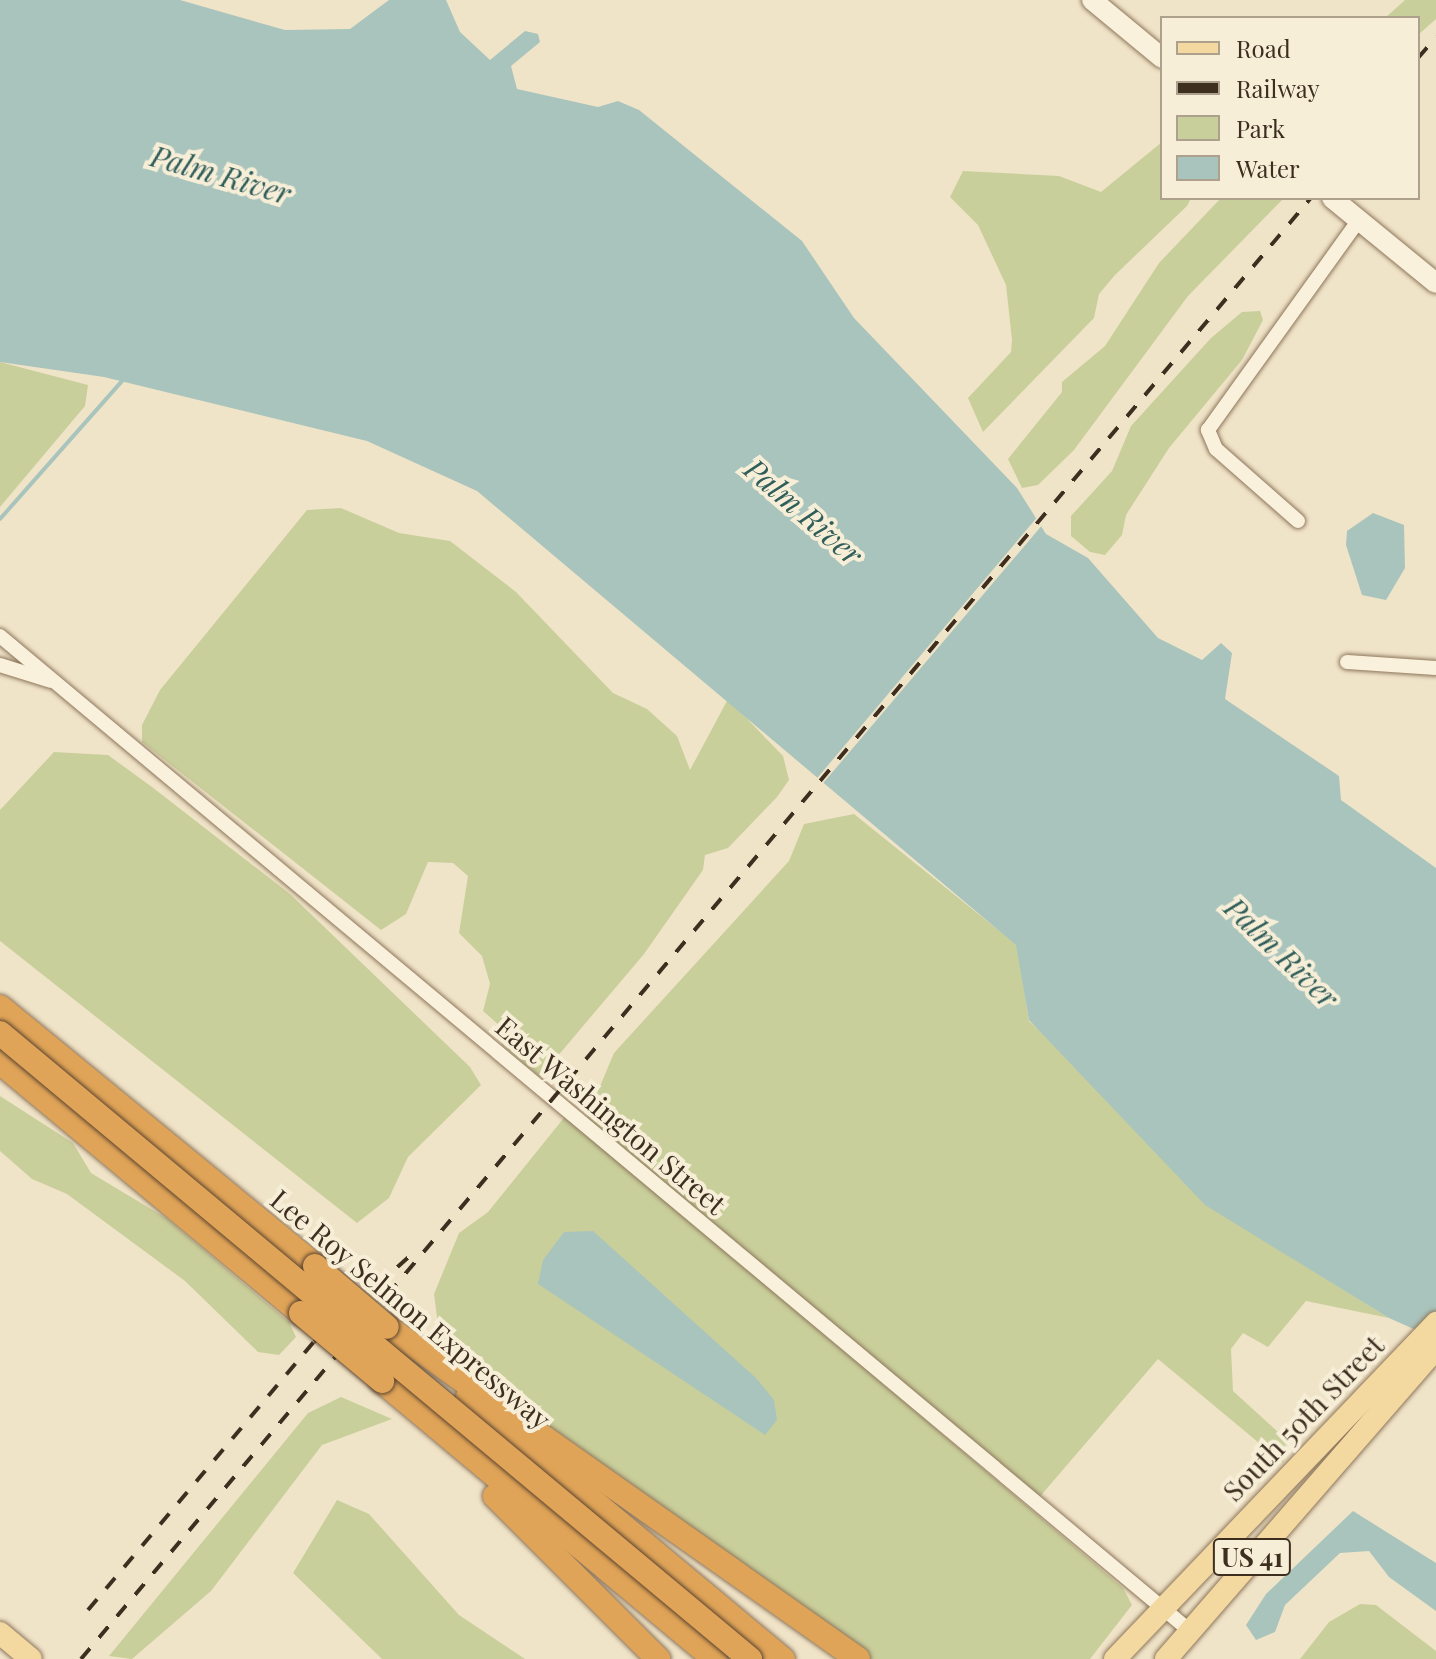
<!DOCTYPE html>
<style>
body{margin:0}
#map{position:relative;width:1436px;height:1659px;overflow:hidden;background:#f0e4c8;font-family:"Playfair Display",serif}
div>[style]{position:absolute}
[style*='--x']{left:calc(var(--x)*1px);top:calc(var(--y)*1px);width:calc(var(--w)*1px);rotate:calc(var(--a)*1deg)}
.green>*{inset:0;background:#c9cf9b}
.water>*{inset:0;background:#a9c4bc}
.pier>*{inset:0;background:#f0e4c8}
.stream>*{height:4px;margin:-2px;padding:0 2px;transform-origin:2px;border-radius:2px;background:#a9c4bc}
.roads{filter:drop-shadow(0 0 2px #8d765c) drop-shadow(0 0 2px #8d765c)}
.street>*{height:14px;margin:-7px;padding:0 7px;transform-origin:7px;border-radius:7px;background:#faf1dc}
.secondary>*{height:20px;margin:-10px;padding:0 10px;transform-origin:10px;border-radius:10px;background:#faf1dc}
.primary>*{height:22px;margin:-11px;padding:0 11px;transform-origin:11px;border-radius:11px;background:#f3d9a0}
.highway>*{height:24px;margin:-12px;padding:0 12px;transform-origin:12px;border-radius:12px;background:#e0a458}
.rail>*{height:4px;margin-top:-2px;transform-origin:0;background:repeating-linear-gradient(90deg,#3d2e20 0 14px,transparent 0 28px)}
.bridges{filter:drop-shadow(0 0 2px #5b4430) drop-shadow(0 0 2px #5b4430)}
.highway-bridge>*{height:24px;margin:-12px;padding:0 12px;transform-origin:12px;border-radius:12px;background:#e0a458}
span{translate:-50% -50%;white-space:nowrap;text-align:center;line-height:1.15;-webkit-text-stroke:8px #f7eed8;paint-order:stroke}
.shield-label span{padding:2px 6px;background:#f7eed8;border:2px solid;border-radius:6px;-webkit-text-stroke-width:0}
.shield-label{font-size:26px;color:#3d2e20;font-weight:700}
.street-label{font-size:28px;color:#3d2e20}
.water-label{font-size:30px;color:#2f5d5a;font-style:italic}
.legend{position:absolute;left:1160px;top:16px;width:260px;height:184px;box-sizing:border-box;background:#f7eed8;border:2px solid #ada18e;margin:0;padding:10px 14px;list-style:none;font-size:24px;color:#3d2e20}
.legend li{display:flex;align-items:center;gap:16px;height:40px}
.legend b{width:40px;border:2px solid #ada18e}
</style>
<div id="map">
<div class="green">
<div style="clip-path:polygon(1405px 0,1436px 0,1436px 19px,1418px 35px,1418px 18px,1385px 18px)"></div>
<div style="clip-path:polygon(1162px 142px,1162px 198px,1191px 198px,1187px 206px,1115px 275px,1099px 294px,1094px 318px,983px 432px,968px 398px,1011px 352px,1012px 340px,1006px 285px,978px 225px,950px 197px,963px 171px,1059px 176px,1101px 192px)"></div>
<div style="clip-path:polygon(1221px 198px,1284px 198px,1188px 296px,1074px 450px,1038px 485px,1022px 488px,1008px 459px,1062px 392px,1062px 382px,1105px 346px,1159px 263px)"></div>
<div style="clip-path:polygon(1260px 311px,1263px 320px,1242px 360px,1169px 448px,1126px 515px,1122px 535px,1105px 555px,1090px 552px,1071px 536px,1071px 516px,1112px 471px,1131px 426px,1211px 338px,1242px 312px)"></div>
<div style="clip-path:polygon(0 362px,88px 385px,85px 406px,0 507px)"></div>
<div style="clip-path:polygon(341px 508px,399px 533px,450px 541px,516px 592px,613px 693px,647px 709px,677px 736px,690px 770px,728px 699px,783px 756px,789px 780px,777px 797px,728px 848px,705px 855px,703px 870px,644px 954px,540px 1077px,502px 1045px,500px 1026px,483px 1011px,490px 984px,482px 956px,459px 933px,468px 876px,453px 863px,428px 862px,406px 914px,381px 930px,142px 742px,142px 725px,160px 690px,307px 510px)"></div>
<div style="clip-path:polygon(54px 752px,108px 755px,152px 787px,290px 894px,470px 1067px,481px 1085px,408px 1157px,389px 1198px,357px 1223px,0 941px,0 810px)"></div>
<div style="clip-path:polygon(854px 814px,1017px 945px,1029px 1021px,1265px 1241px,1389px 1318px,1306px 1301px,1268px 1347px,1243px 1333px,1231px 1349px,1233px 1391px,1288px 1441px,1283px 1463px,1158px 1359px,1037px 1500px,587px 1117px,614px 1053px,789px 861px,804px 824px)"></div>
<div style="clip-path:polygon(0 1096px,73px 1143px,91px 1173px,166px 1218px,289px 1322px,296px 1337px,279px 1355px,258px 1352px,185px 1281px,67px 1194px,32px 1179px,0 1151px)"></div>
<div style="clip-path:polygon(567px 1114px,1123px 1588px,1132px 1605px,1090px 1659px,869px 1659px,442px 1356px,434px 1294px,459px 1233px,488px 1212px)"></div>
<div style="clip-path:polygon(341px 1397px,392px 1419px,322px 1445px,211px 1591px,132px 1659px,109px 1656px,308px 1413px)"></div>
<div style="clip-path:polygon(337px 1500px,369px 1514px,459px 1615px,525px 1659px,382px 1659px,293px 1573px)"></div>
<div style="clip-path:polygon(1360px 1604px,1376px 1605px,1436px 1651px,1436px 1659px,1300px 1659px,1329px 1622px)"></div>
</div>
<div class="water">
<div style="clip-path:polygon(0 0,180px 0,285px 30px,350px 29px,389px 0,446px 0,460px 32px,490px 60px,525px 31px,538px 34px,540px 42px,511px 66px,517px 89px,598px 107px,618px 101px,639px 110px,802px 241px,854px 318px,1017px 488px,1046px 534px,1088px 558px,1158px 638px,1202px 660px,1221px 643px,1232px 653px,1225px 699px,1339px 776px,1341px 800px,1436px 868px,1436px 1339px,1389px 1318px,1205px 1205px,1029px 1020px,1016px 945px,477px 491px,367px 441px,104px 377px,0 362px)"></div>
<div style="clip-path:polygon(1373px 513px,1404px 525px,1405px 568px,1386px 600px,1362px 595px,1346px 545px,1347px 531px)"></div>
<div style="clip-path:polygon(593px 1231px,756px 1378px,774px 1400px,777px 1420px,765px 1435px,538px 1284px,543px 1260px,564px 1232px)"></div>
<div style="clip-path:polygon(1353px 1511px,1436px 1563px,1436px 1611px,1389px 1577px,1369px 1551px,1340px 1553px,1285px 1605px,1275px 1632px,1256px 1640px,1246px 1625px,1266px 1594px)"></div>
</div>
<div class="pier">
<div style="clip-path:polygon(1039px 515px,1044px 523px,819px 788px,813px 783px)"></div>
</div>
<div class="stream">
<div style="--x:0;--y:519;--w:184;--a:-48.5"></div>
</div>
<div class="roads">
<div class="street">
<div style="--x:1298;--y:521;--w:109;--a:-138.7"></div>
<div style="--x:1216;--y:449;--w:21;--a:-113"></div>
<div style="--x:1208;--y:430;--w:259;--a:-54.3"></div>
<div style="--x:0;--y:636;--w:1551;--a:39.9"></div>
<div style="--x:1347;--y:662;--w:89;--a:3.9"></div>
<div style="--x:0;--y:665;--w:53;--a:17.4"></div>
</div>
<div class="secondary">
<div style="--x:1092;--y:0;--w:91;--a:39.6"></div>
<div style="--x:1332;--y:198;--w:134;--a:39.3"></div>
</div>
<div class="primary">
<div style="--x:0;--y:1633;--w:40;--a:40"></div>
<div style="--x:1115;--y:1659;--w:465;--a:-46.3"></div>
<div style="--x:1166;--y:1659;--w:412;--a:-49"></div>
</div>
<div class="highway">
<div style="--x:0;--y:1007;--w:408;--a:39.4"></div>
<div style="--x:0;--y:1062;--w:392;--a:39.8"></div>
<div style="--x:387;--y:1327;--w:576;--a:35.18"></div>
<div style="--x:382;--y:1381;--w:434;--a:39.9"></div>
<div style="--x:468;--y:1397;--w:410;--a:39.8"></div>
<div style="--x:495;--y:1496;--w:231;--a:45"></div>
</div>
</div>
<div class="rail">
<div style="--x:1418;--y:58;--w:28;--a:-49"></div>
<div style="--x:88;--y:1610;--w:351;--a:-49.9"></div>
<div style="--x:314;--y:1342;--w:129;--a:-41.9"></div>
<div style="--x:81;--y:1659;--w:1910;--a:-49.91"></div>
</div>
<div class="bridges">
<div class="highway-bridge">
<div style="--x:0;--y:1033;--w:977;--a:39.85"></div>
<div style="--x:315;--y:1266;--w:94;--a:40.3"></div>
<div style="--x:301;--y:1313;--w:106;--a:40"></div>
</div>
</div>
<div class="shield-label">
<span style="left:1252px;top:1557px">US 41</span>
</div>
<div class="street-label">
<span style="left:611px;top:1115px;rotate:40deg">East Washington Street</span>
<span style="left:411px;top:1309px;rotate:40deg">Lee Roy Selmon Expressway</span>
<span style="left:1303px;top:1418px;rotate:-46deg">South 50th Street</span>
</div>
<div class="water-label">
<span style="left:221px;top:174px;rotate:16deg">Palm River</span>
<span style="left:804px;top:511px;rotate:41deg">Palm River</span>
<span style="left:1282px;top:952px;rotate:44deg">Palm River</span>
</div>
<ul class="legend">
<li><b style="height:10px;background:#f3d9a0"></b>Road</li>
<li><b style="height:10px;background:#3d2e20"></b>Railway</li>
<li><b style="height:22px;background:#c9cf9b"></b>Park</li>
<li><b style="height:22px;background:#a9c4bc"></b>Water</li>
</ul>
</div>
